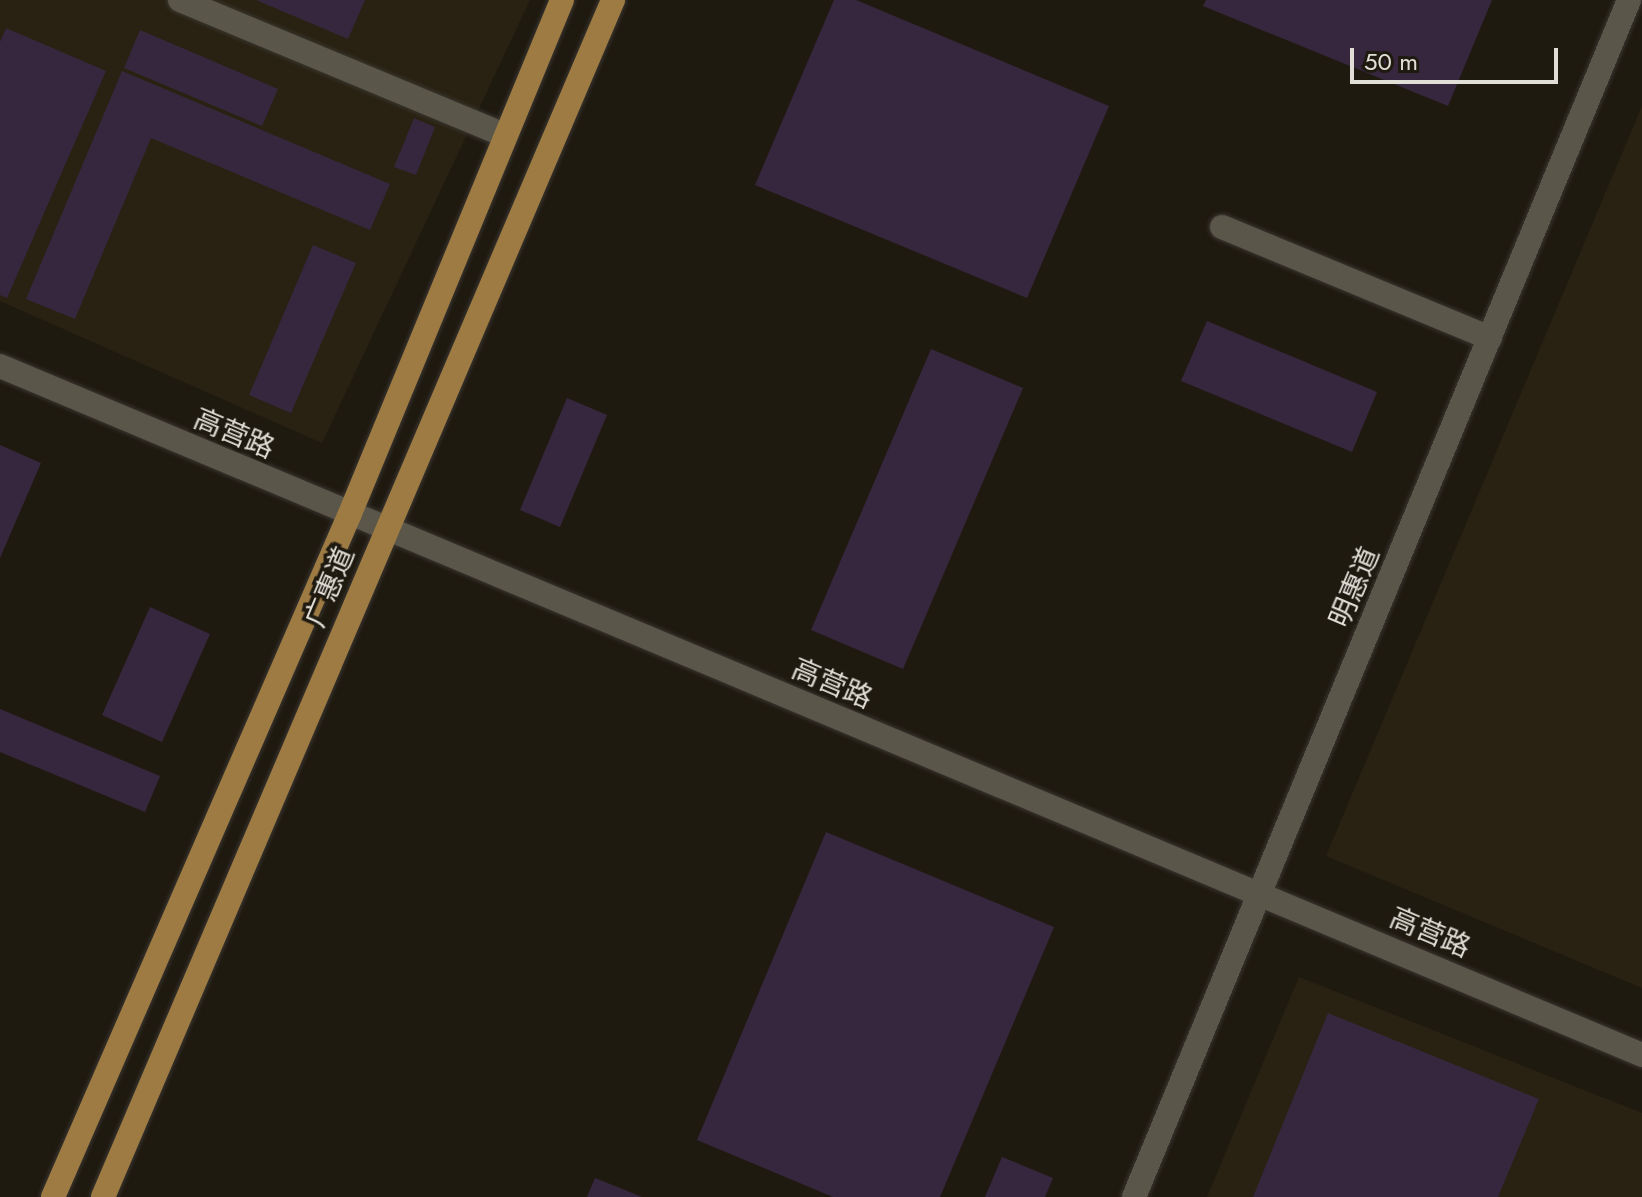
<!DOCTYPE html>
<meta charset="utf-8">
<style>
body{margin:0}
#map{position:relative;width:1642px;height:1197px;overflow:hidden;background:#1f1a10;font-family:Jost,"Noto Sans SC",sans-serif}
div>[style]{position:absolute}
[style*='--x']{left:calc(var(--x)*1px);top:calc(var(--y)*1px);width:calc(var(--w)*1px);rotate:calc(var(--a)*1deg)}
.built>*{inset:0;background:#292212}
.building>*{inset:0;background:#37273e}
.roads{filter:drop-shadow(0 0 2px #393530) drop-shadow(0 0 2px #393530)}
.minor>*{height:24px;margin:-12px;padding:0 12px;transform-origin:12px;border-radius:12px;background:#5b564a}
.major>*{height:24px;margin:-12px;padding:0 12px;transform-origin:12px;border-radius:12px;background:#9e7b43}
span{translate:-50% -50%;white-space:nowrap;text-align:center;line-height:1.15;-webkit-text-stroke:7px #1f1a10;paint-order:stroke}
.street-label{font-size:28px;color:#e1ded7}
.scale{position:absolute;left:1350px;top:48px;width:208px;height:36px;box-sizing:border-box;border:4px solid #e1ded7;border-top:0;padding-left:10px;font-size:24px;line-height:28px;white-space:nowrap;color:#e1ded7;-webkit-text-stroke:6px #1f1a10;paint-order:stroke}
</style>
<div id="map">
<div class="built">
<div style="clip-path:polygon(0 0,530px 0,322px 443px,0 301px)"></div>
<div style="clip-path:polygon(1642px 106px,1642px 988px,1326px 856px)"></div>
<div style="clip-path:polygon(1299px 977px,1642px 1113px,1642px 1197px,1207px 1197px)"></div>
</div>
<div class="building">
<div style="clip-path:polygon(256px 0,365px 0,348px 39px)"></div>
<div style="clip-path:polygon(834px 0,856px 0,1109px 106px,1027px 298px,755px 185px)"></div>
<div style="clip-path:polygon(1206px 0,1492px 0,1448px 106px,1203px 6px)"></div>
<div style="clip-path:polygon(6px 28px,106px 71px,7px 298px,0 295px,0 42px)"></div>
<div style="clip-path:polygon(140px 30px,278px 89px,262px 126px,124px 68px)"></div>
<div style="clip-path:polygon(122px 71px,390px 184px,370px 230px,151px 138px,75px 319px,26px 299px)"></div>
<div style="clip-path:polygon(414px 118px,435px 127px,416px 175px,394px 167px)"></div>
<div style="clip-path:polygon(313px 245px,356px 263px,291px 413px,249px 395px)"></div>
<div style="clip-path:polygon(1207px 321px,1377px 392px,1352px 452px,1181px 381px)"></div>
<div style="clip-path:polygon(931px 349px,1023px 388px,903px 669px,811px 630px)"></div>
<div style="clip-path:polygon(567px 398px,607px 415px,560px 527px,520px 510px)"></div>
<div style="clip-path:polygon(0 445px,41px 463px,0 558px)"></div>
<div style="clip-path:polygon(150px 607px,210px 634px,162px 742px,102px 715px)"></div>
<div style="clip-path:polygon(0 709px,160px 776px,145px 812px,0 752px)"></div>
<div style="clip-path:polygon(826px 832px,1054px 927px,940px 1197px,833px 1197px,697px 1140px)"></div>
<div style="clip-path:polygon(1328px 1013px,1539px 1099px,1498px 1197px,1253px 1197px)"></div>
<div style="clip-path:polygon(1002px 1157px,1053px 1178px,1045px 1197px,985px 1197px)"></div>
<div style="clip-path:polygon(595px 1178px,642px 1197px,587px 1197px)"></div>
</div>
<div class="roads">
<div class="minor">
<div style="--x:180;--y:0;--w:352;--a:22.6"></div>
<div style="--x:1222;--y:227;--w:290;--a:22.5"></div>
<div style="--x:0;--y:366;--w:1781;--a:22.76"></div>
<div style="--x:1134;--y:1197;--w:1295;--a:-67.53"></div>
</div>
<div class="major">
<div style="--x:53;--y:1197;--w:743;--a:-66.51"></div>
<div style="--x:349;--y:516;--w:558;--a:-67.57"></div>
<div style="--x:103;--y:1197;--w:1301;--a:-66.92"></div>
</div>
</div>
<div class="street-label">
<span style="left:234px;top:434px;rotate:23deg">高营路</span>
<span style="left:330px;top:587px;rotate:-67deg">广惠道</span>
<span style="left:1355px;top:587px;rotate:-67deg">明惠道</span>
<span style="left:832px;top:684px;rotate:23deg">高营路</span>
<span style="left:1430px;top:933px;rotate:23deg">高营路</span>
</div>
<div class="scale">50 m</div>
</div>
